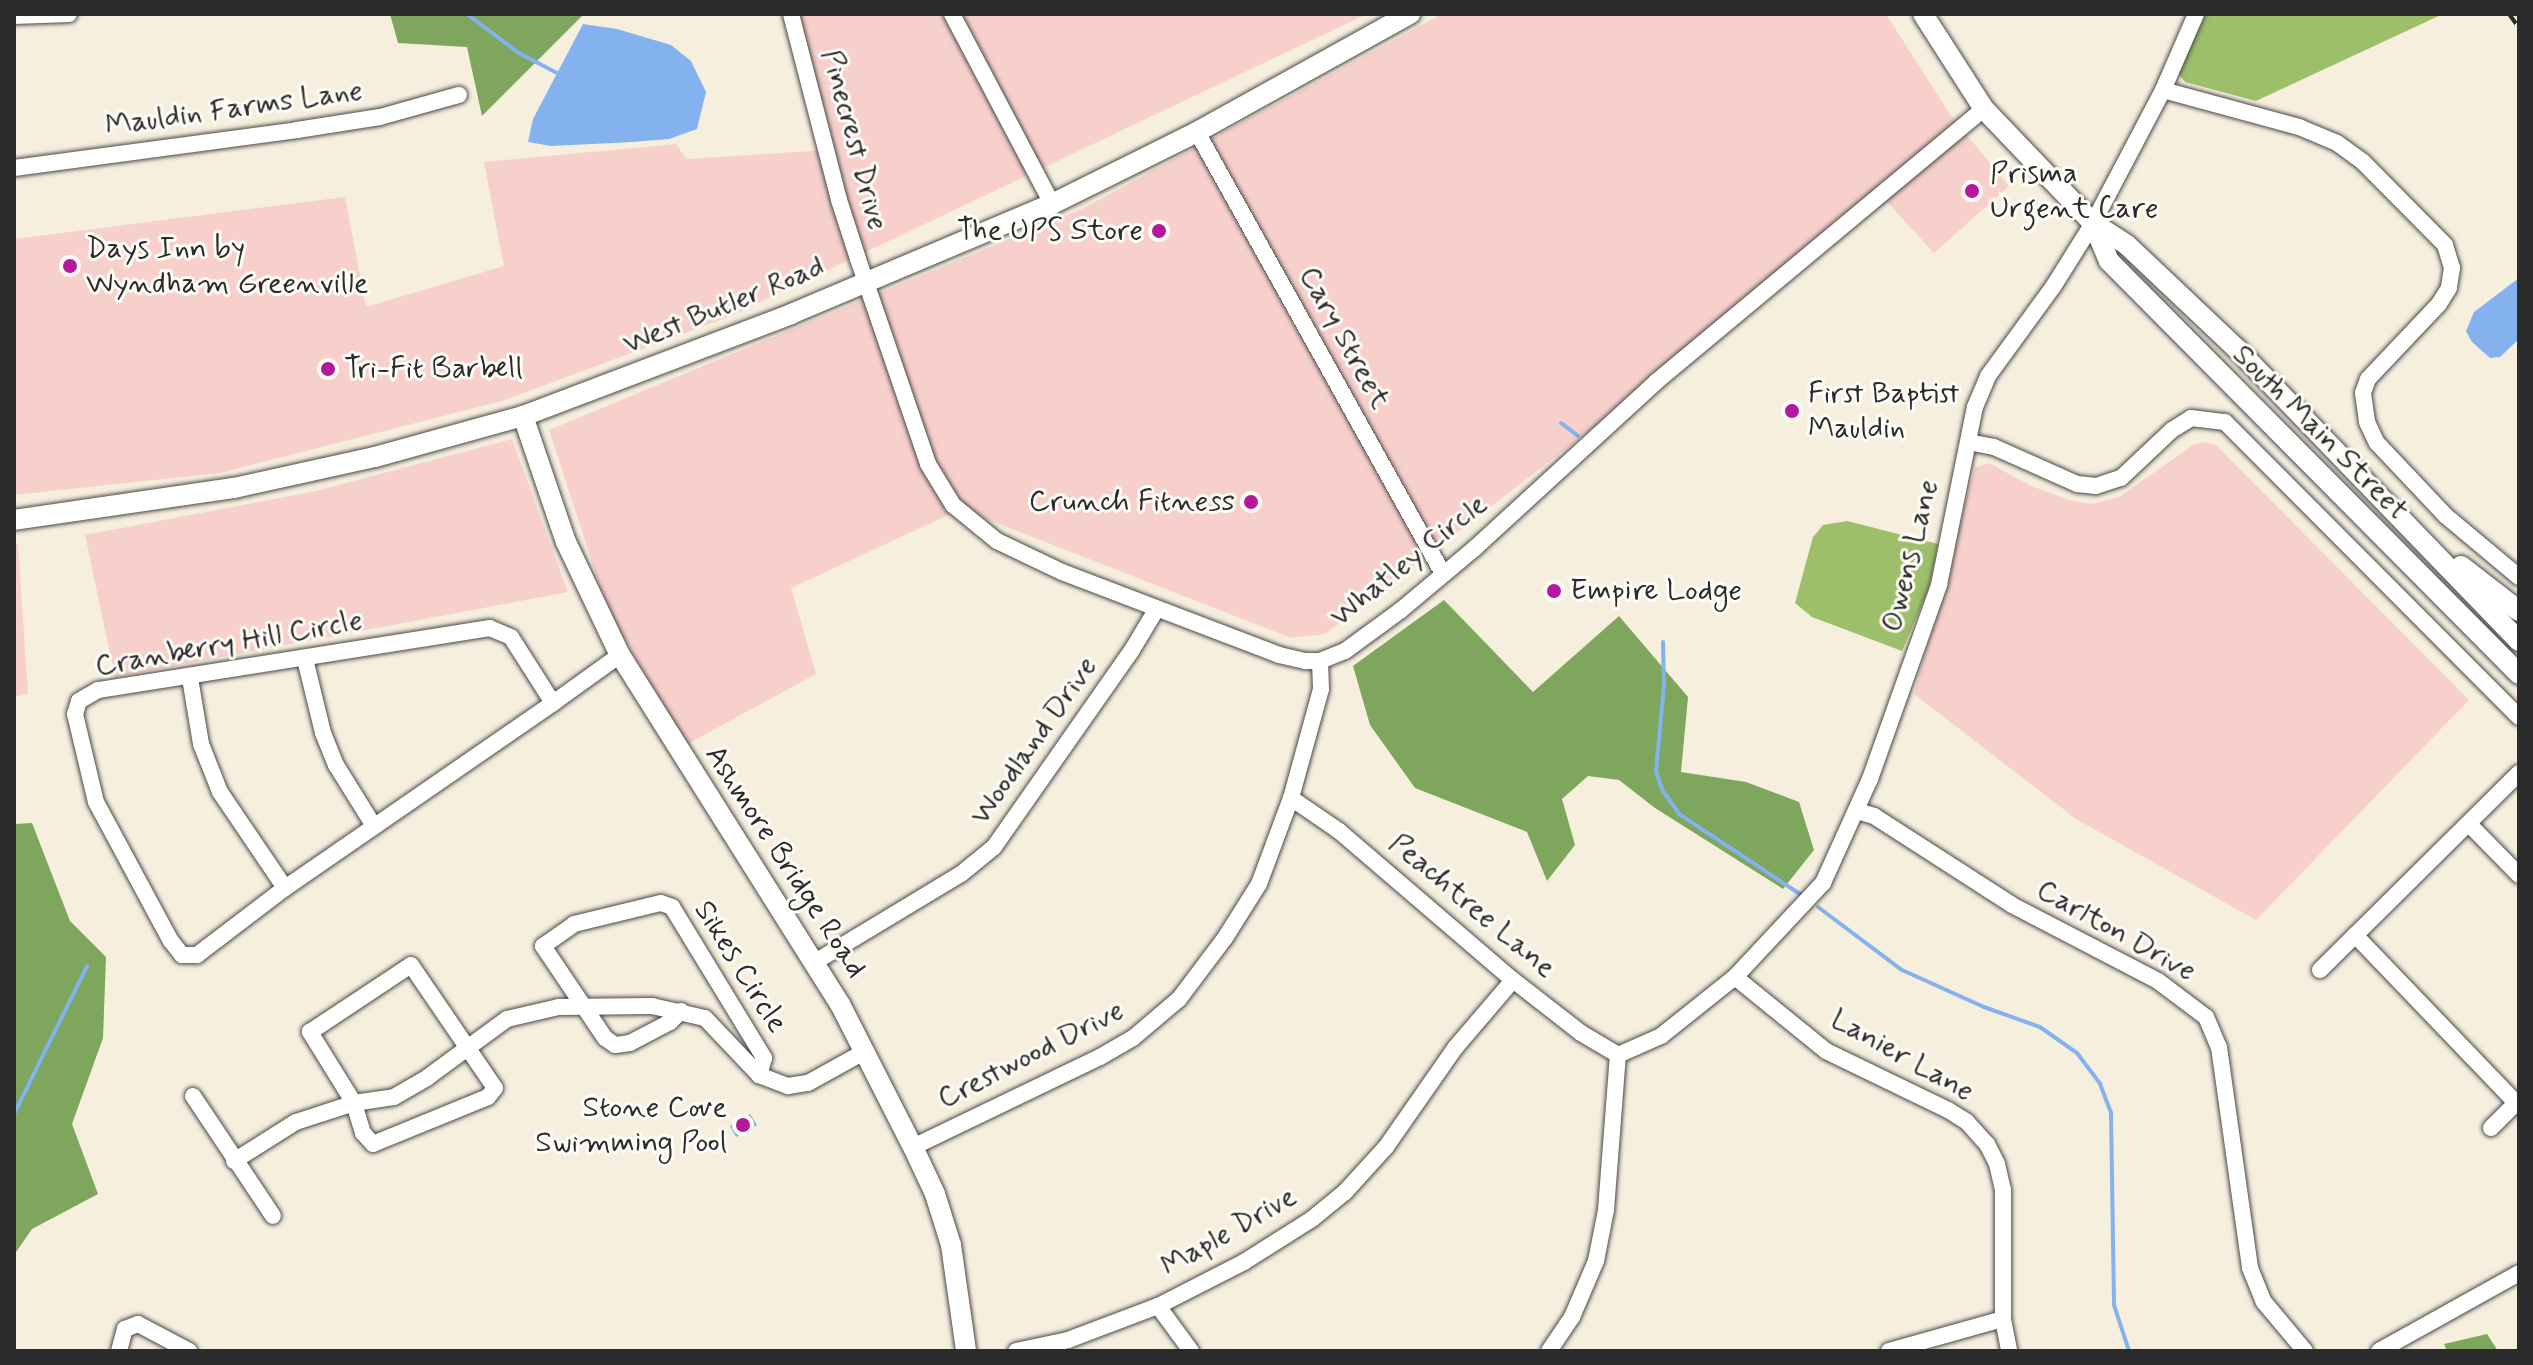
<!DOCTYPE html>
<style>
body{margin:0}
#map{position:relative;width:2533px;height:1365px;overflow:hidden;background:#f6efde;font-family:Mynerve,sans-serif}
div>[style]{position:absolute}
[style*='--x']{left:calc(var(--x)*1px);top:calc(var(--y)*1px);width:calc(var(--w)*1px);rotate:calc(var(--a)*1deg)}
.built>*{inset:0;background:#f7d0cb}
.green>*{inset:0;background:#9dbf69}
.forest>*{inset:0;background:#7ea65d}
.water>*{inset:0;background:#84b2ee}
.stream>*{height:4px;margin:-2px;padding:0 2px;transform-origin:2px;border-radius:2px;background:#84b2ee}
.roads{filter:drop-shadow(0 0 2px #494846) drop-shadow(0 0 2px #494846)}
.minor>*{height:16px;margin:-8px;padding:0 8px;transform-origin:8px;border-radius:8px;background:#fff}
.major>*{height:20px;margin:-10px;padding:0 10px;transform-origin:10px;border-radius:10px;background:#fff}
.rail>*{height:4px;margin-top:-2px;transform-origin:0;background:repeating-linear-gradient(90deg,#2b2b2b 0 12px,transparent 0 18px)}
.dots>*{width:22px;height:22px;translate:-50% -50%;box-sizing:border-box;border:4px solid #fdfcf7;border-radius:50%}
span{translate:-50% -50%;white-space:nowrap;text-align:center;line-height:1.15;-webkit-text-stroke:6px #fdfcf7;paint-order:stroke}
.street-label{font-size:30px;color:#2b2b2b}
.poi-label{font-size:30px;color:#2b2b2b}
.left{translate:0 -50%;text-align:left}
.right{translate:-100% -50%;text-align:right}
.frame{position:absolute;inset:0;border:16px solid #2b2b2b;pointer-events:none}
</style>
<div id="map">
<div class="built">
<div style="clip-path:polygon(797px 14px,1367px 14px,731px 316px,502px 401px,220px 473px,14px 495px,14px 239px,345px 197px,366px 307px,504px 266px,484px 162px,676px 144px,686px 159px,827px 150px)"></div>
<div style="clip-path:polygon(1442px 14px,1886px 14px,1951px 116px,2009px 186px,1934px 253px,1887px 202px,1325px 634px,1291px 638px,961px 509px,791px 588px,816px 674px,684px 746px,606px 605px,549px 430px,1082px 209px)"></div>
<div style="clip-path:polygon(512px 439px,568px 592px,115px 677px,85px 535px,316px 491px)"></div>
<div style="clip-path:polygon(2205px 442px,2216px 445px,2469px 700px,2256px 920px,2076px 819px,1914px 694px,1975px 468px,1989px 463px,2031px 486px,2069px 500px,2092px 504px,2119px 497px,2193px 445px)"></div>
<div style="clip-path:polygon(14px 544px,18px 544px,28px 694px,14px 697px)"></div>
</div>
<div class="green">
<div style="clip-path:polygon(2206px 14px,2443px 14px,2256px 101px,2185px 82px,2178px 73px)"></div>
<div style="clip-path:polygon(1847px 521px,1938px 544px,1929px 588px,1902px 651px,1812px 617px,1795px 603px,1813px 537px,1823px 525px)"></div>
</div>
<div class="forest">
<div style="clip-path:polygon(390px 14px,584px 14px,482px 116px,467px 47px,398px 43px)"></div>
<div style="clip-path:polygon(1444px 600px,1533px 692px,1619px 616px,1688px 697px,1681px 772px,1746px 782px,1799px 802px,1814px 850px,1783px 889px,1655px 808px,1619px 780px,1588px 776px,1562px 799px,1575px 845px,1547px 881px,1527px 832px,1415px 788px,1370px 725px,1353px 666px)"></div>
<div style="clip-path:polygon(32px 823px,70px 921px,106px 957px,103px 1038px,72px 1124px,98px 1194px,32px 1229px,14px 1255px,14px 824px)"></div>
<div style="clip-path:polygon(2487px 1334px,2498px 1351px,2447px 1351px,2444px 1344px)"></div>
</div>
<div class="water">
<div style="clip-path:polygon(583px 24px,617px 29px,671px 45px,691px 61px,706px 92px,697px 129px,669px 139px,632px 142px,551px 146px,528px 142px,533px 119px)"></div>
<div style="clip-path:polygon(2519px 278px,2519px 339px,2500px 357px,2490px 358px,2472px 342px,2466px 331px,2474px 312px)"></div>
<div style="clip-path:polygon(750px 1114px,757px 1125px,736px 1137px,730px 1126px)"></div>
</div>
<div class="stream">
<div style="--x:467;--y:14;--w:65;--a:36.9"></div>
<div style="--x:519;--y:53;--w:45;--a:27.7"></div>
<div style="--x:1561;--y:423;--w:21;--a:37"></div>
<div style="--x:1663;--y:642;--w:43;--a:88.7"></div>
<div style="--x:1664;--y:685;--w:87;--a:95.3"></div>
<div style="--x:1656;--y:772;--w:20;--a:70"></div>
<div style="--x:1663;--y:791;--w:28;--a:55"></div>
<div style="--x:1679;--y:814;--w:145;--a:33.5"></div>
<div style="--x:1818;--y:907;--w:105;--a:36.9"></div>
<div style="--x:1902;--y:970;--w:90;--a:24.3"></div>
<div style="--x:1984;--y:1007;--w:59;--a:19.7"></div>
<div style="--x:2040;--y:1027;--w:45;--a:35.1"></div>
<div style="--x:2077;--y:1053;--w:39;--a:53"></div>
<div style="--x:2100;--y:1084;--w:31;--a:69"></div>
<div style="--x:2111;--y:1113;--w:192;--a:89.1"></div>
<div style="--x:2114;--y:1305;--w:48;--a:71.9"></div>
<div style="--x:14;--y:1114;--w:165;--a:-63.7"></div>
</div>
<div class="roads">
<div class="minor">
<div style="--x:791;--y:14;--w:192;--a:75.5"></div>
<div style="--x:839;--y:200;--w:62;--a:72.1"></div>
<div style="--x:858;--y:259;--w:217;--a:71.1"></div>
<div style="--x:928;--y:464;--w:48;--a:58.6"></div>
<div style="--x:953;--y:505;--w:57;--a:39.3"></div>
<div style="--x:997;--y:541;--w:72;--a:25.5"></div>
<div style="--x:1062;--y:572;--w:232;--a:20.9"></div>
<div style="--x:1279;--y:655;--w:28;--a:13"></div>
<div style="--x:1306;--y:661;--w:14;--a:0"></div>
<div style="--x:1320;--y:661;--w:27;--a:-22"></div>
<div style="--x:1345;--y:651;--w:69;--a:-36.2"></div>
<div style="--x:1401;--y:610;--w:97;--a:-40"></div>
<div style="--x:1475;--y:548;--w:247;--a:-42.5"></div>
<div style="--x:1657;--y:381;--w:425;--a:-39.8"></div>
<div style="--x:952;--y:14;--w:215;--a:62.2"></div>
<div style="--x:14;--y:16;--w:55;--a:-2.1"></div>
<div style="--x:2163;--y:90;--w:141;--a:15.2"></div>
<div style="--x:2299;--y:127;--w:41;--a:22.8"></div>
<div style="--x:2337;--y:143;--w:32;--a:36"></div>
<div style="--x:2363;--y:162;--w:117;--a:45.3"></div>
<div style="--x:2445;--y:245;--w:24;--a:73"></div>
<div style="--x:2452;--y:268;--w:20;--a:99"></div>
<div style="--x:2449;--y:288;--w:19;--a:122"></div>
<div style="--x:2439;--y:304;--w:103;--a:133.4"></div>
<div style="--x:2368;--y:379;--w:15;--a:110"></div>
<div style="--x:2363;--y:393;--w:29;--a:82"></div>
<div style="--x:2367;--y:422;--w:23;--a:65"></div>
<div style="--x:2377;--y:443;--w:100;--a:46.6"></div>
<div style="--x:2446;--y:516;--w:95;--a:39.9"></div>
<div style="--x:1197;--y:132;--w:504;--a:60.89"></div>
<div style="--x:14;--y:168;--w:286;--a:-7.6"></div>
<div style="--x:297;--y:130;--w:84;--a:-8.9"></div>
<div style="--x:380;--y:117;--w:82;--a:-15.6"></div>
<div style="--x:1968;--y:442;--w:26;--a:11"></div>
<div style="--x:1994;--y:447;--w:91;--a:24"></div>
<div style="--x:2077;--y:484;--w:19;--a:6"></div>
<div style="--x:2096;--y:486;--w:26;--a:-18"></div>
<div style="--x:2121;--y:478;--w:70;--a:-43.3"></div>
<div style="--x:2172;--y:430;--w:22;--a:-32"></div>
<div style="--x:2191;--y:418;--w:34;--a:7"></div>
<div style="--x:2225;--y:422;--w:416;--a:45.1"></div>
<div style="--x:305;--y:659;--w:76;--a:76.3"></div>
<div style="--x:323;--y:733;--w:35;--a:68"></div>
<div style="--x:336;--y:765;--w:72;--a:58.1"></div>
<div style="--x:190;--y:678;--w:67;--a:80.5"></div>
<div style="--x:201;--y:744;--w:52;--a:68.4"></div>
<div style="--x:220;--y:792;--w:116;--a:55.9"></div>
<div style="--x:553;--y:703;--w:78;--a:-122.5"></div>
<div style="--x:511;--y:637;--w:23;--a:-157"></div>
<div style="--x:490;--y:628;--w:397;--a:171"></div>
<div style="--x:98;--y:690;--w:22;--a:150"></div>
<div style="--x:79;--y:701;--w:14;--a:107"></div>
<div style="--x:75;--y:714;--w:90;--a:76.6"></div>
<div style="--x:96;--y:802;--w:158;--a:61.7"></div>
<div style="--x:171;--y:941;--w:18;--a:52"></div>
<div style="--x:182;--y:955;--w:15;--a:0"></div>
<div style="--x:197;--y:955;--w:111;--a:-37.3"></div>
<div style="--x:285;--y:888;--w:326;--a:-34.6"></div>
<div style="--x:553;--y:703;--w:82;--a:-35.6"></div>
<div style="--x:1291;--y:798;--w:58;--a:34.5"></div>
<div style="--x:1339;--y:831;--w:229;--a:40.6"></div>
<div style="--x:1513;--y:980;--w:86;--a:37.9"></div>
<div style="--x:1581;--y:1033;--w:43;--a:30.7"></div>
<div style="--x:1857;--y:811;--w:18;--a:16"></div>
<div style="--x:1874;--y:816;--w:164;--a:32.8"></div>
<div style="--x:2012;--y:905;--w:165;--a:27.5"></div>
<div style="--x:2158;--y:981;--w:60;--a:36.9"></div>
<div style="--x:2206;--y:1017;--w:33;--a:67"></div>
<div style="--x:2219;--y:1047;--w:223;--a:82"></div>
<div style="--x:2250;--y:1268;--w:37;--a:68"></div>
<div style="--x:2264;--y:1302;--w:64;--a:50.1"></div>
<div style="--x:2470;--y:825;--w:70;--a:45.6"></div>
<div style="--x:2355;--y:935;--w:237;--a:46.2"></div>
<div style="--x:815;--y:962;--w:170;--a:-31.1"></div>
<div style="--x:961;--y:874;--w:43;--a:-39.3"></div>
<div style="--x:994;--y:847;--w:241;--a:-55"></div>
<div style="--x:1132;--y:650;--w:47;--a:-59"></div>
<div style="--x:411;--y:965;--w:149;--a:55.7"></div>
<div style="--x:495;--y:1088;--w:11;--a:128"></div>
<div style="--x:488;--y:1097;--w:124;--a:157.8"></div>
<div style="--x:373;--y:1144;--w:15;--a:-132"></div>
<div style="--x:363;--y:1133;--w:31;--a:-107"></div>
<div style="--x:354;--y:1103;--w:84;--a:-121.8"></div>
<div style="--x:310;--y:1032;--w:121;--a:-33.6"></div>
<div style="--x:2320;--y:970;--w:280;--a:-44.7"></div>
<div style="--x:1735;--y:977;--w:117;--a:39.1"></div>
<div style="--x:1826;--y:1051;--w:136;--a:25.8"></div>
<div style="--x:1948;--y:1110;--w:22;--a:32"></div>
<div style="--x:1967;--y:1122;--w:30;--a:48"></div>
<div style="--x:1987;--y:1144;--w:22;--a:63"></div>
<div style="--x:1997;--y:1164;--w:27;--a:77"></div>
<div style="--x:2003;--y:1190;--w:129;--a:90"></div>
<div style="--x:2003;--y:1319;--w:33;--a:79"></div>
<div style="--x:681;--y:1011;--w:16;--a:135"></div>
<div style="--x:670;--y:1022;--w:45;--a:152.3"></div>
<div style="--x:630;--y:1043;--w:15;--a:172"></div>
<div style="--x:615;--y:1045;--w:12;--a:-145"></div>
<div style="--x:605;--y:1038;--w:111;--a:-124"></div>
<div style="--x:543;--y:946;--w:38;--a:-35"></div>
<div style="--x:574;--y:924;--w:89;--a:-13.6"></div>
<div style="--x:661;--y:903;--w:12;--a:20"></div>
<div style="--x:672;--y:907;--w:177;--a:58.6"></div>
<div style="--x:764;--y:1058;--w:18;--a:106"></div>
<div style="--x:1618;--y:1055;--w:47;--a:-23.8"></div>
<div style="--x:1661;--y:1036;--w:95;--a:-38.6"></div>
<div style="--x:1735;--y:977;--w:129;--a:-46.9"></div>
<div style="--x:1823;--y:883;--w:114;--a:-65.7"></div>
<div style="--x:1870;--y:779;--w:206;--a:-70.4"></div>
<div style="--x:1939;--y:585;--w:182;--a:-78.6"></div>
<div style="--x:1975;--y:407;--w:34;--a:-67"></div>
<div style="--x:1988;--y:376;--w:110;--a:-53.9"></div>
<div style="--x:2053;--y:287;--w:75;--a:-58"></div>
<div style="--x:2093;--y:223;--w:150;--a:-62.2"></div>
<div style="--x:2163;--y:90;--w:83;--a:-66.5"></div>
<div style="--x:193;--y:1096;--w:144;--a:56.3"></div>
<div style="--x:2491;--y:1128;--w:35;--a:-45"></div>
<div style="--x:913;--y:1147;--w:208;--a:-25.7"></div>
<div style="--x:1100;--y:1057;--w:38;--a:-30"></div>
<div style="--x:1133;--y:1038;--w:60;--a:-40.3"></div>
<div style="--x:1179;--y:999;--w:76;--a:-53"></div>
<div style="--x:1225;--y:938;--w:64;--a:-57.8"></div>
<div style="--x:1259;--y:884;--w:92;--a:-69.6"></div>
<div style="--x:1291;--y:798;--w:113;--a:-74.6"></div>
<div style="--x:1321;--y:689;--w:28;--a:-92"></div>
<div style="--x:234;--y:1161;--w:73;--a:-32.2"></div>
<div style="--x:296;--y:1122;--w:61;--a:-18.1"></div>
<div style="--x:354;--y:1103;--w:40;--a:-8.5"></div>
<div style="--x:394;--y:1097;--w:39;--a:-30"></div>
<div style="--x:428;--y:1077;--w:98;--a:-36.3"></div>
<div style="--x:507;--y:1019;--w:53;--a:-13"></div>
<div style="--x:559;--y:1007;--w:93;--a:-0.6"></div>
<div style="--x:652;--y:1006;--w:54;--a:12.8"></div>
<div style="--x:705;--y:1018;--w:79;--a:46.5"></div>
<div style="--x:759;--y:1075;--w:31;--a:21"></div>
<div style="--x:788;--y:1086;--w:20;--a:-9"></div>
<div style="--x:808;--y:1083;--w:64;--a:-29"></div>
<div style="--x:1158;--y:1306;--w:56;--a:53.7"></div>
<div style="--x:119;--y:1351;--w:23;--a:-75"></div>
<div style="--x:125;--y:1329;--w:14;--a:-21"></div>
<div style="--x:138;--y:1324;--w:58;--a:27.9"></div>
<div style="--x:1016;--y:1351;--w:53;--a:-11.9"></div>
<div style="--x:1068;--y:1340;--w:96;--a:-20.7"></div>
<div style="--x:1158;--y:1306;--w:97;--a:-27.1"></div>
<div style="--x:1244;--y:1262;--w:80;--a:-32.3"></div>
<div style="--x:1312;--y:1219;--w:43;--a:-39.3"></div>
<div style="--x:1345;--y:1192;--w:61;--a:-47.7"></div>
<div style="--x:1386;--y:1147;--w:121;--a:-55.1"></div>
<div style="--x:1455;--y:1048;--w:89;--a:-49.5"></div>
<div style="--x:1549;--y:1351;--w:41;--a:-55.9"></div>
<div style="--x:1572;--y:1317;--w:61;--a:-66.8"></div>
<div style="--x:1596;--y:1261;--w:52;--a:-78.9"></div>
<div style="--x:1606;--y:1210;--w:155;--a:-85.6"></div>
<div style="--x:1889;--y:1351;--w:118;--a:-15.7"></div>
<div style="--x:2379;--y:1351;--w:160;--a:-29.1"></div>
</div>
<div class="major">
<div style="--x:1923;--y:14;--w:113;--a:57.3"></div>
<div style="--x:1984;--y:109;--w:158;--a:46.3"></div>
<div style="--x:2093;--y:223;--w:40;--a:32.9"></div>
<div style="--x:2127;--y:245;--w:151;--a:43.4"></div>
<div style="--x:2237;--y:349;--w:406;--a:46"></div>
<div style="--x:2093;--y:223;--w:41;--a:67.2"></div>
<div style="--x:2109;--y:261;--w:582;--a:45.21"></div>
<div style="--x:523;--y:416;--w:133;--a:71.2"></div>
<div style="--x:566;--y:542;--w:125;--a:64.5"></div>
<div style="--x:620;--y:655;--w:413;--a:57.8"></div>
<div style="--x:840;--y:1004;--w:161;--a:63"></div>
<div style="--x:913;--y:1147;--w:52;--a:64.9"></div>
<div style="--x:935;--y:1194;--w:53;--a:72.6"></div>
<div style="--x:951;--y:1245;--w:107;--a:81.9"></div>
<div style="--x:14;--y:520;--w:222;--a:-8.3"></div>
<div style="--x:234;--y:488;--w:144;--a:-12.4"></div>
<div style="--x:375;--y:457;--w:154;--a:-15.5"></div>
<div style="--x:523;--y:416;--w:287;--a:-20.8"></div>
<div style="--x:791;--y:314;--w:283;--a:-22.9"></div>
<div style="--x:1052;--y:204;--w:162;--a:-26.4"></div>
<div style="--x:1197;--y:132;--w:244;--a:-29"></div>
<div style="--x:2461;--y:566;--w:73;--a:37.8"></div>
</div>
</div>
<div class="rail">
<div style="--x:2509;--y:14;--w:17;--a:54"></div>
</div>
<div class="dots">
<div style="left:1972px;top:191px;background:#b5179e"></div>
<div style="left:1159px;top:231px;background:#b5179e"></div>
<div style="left:70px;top:266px;background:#b5179e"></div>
<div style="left:328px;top:369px;background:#b5179e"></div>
<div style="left:1792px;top:411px;background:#b5179e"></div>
<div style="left:1251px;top:502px;background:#b5179e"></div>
<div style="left:1554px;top:591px;background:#b5179e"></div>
<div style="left:743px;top:1125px;background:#b5179e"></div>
</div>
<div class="street-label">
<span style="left:234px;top:109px;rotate:-8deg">Mauldin Farms Lane</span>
<span style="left:854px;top:140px;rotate:75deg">Pinecrest Drive</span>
<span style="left:724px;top:306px;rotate:-22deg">West Butler Road</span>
<span style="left:1344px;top:338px;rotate:61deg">Cary Street</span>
<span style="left:2320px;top:433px;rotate:45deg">South Main Street</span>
<span style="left:1911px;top:556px;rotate:-76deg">Owens Lane</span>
<span style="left:1409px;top:561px;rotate:-39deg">Whatley Circle</span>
<span style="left:229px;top:644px;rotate:-10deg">Cranberry Hill Circle</span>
<span style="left:1034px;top:741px;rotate:-55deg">Woodland Drive</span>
<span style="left:785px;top:862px;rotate:57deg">Ashmore Bridge Road</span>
<span style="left:1472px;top:906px;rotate:40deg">Peachtree Lane</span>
<span style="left:2116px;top:931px;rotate:29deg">Carlton Drive</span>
<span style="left:740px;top:967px;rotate:58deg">Sikes Circle</span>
<span style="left:1031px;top:1055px;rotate:-27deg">Crestwood Drive</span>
<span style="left:1902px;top:1056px;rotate:29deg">Lanier Lane</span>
<span style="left:1229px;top:1232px;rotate:-30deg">Maple Drive</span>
</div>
<div class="poi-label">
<span class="left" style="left:1990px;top:191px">Prisma<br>Urgent Care</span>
<span class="right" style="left:1143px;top:231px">The UPS Store</span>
<span class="left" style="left:86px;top:266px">Days Inn by<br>Wyndham Greenville</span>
<span class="left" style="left:344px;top:369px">Tri-Fit Barbell</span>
<span class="left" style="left:1808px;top:411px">First Baptist<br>Mauldin</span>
<span class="right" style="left:1235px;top:502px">Crunch Fitness</span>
<span class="left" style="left:1570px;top:591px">Empire Lodge</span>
<span class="right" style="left:727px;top:1125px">Stone Cove<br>Swimming Pool</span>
</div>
<div class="frame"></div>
</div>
